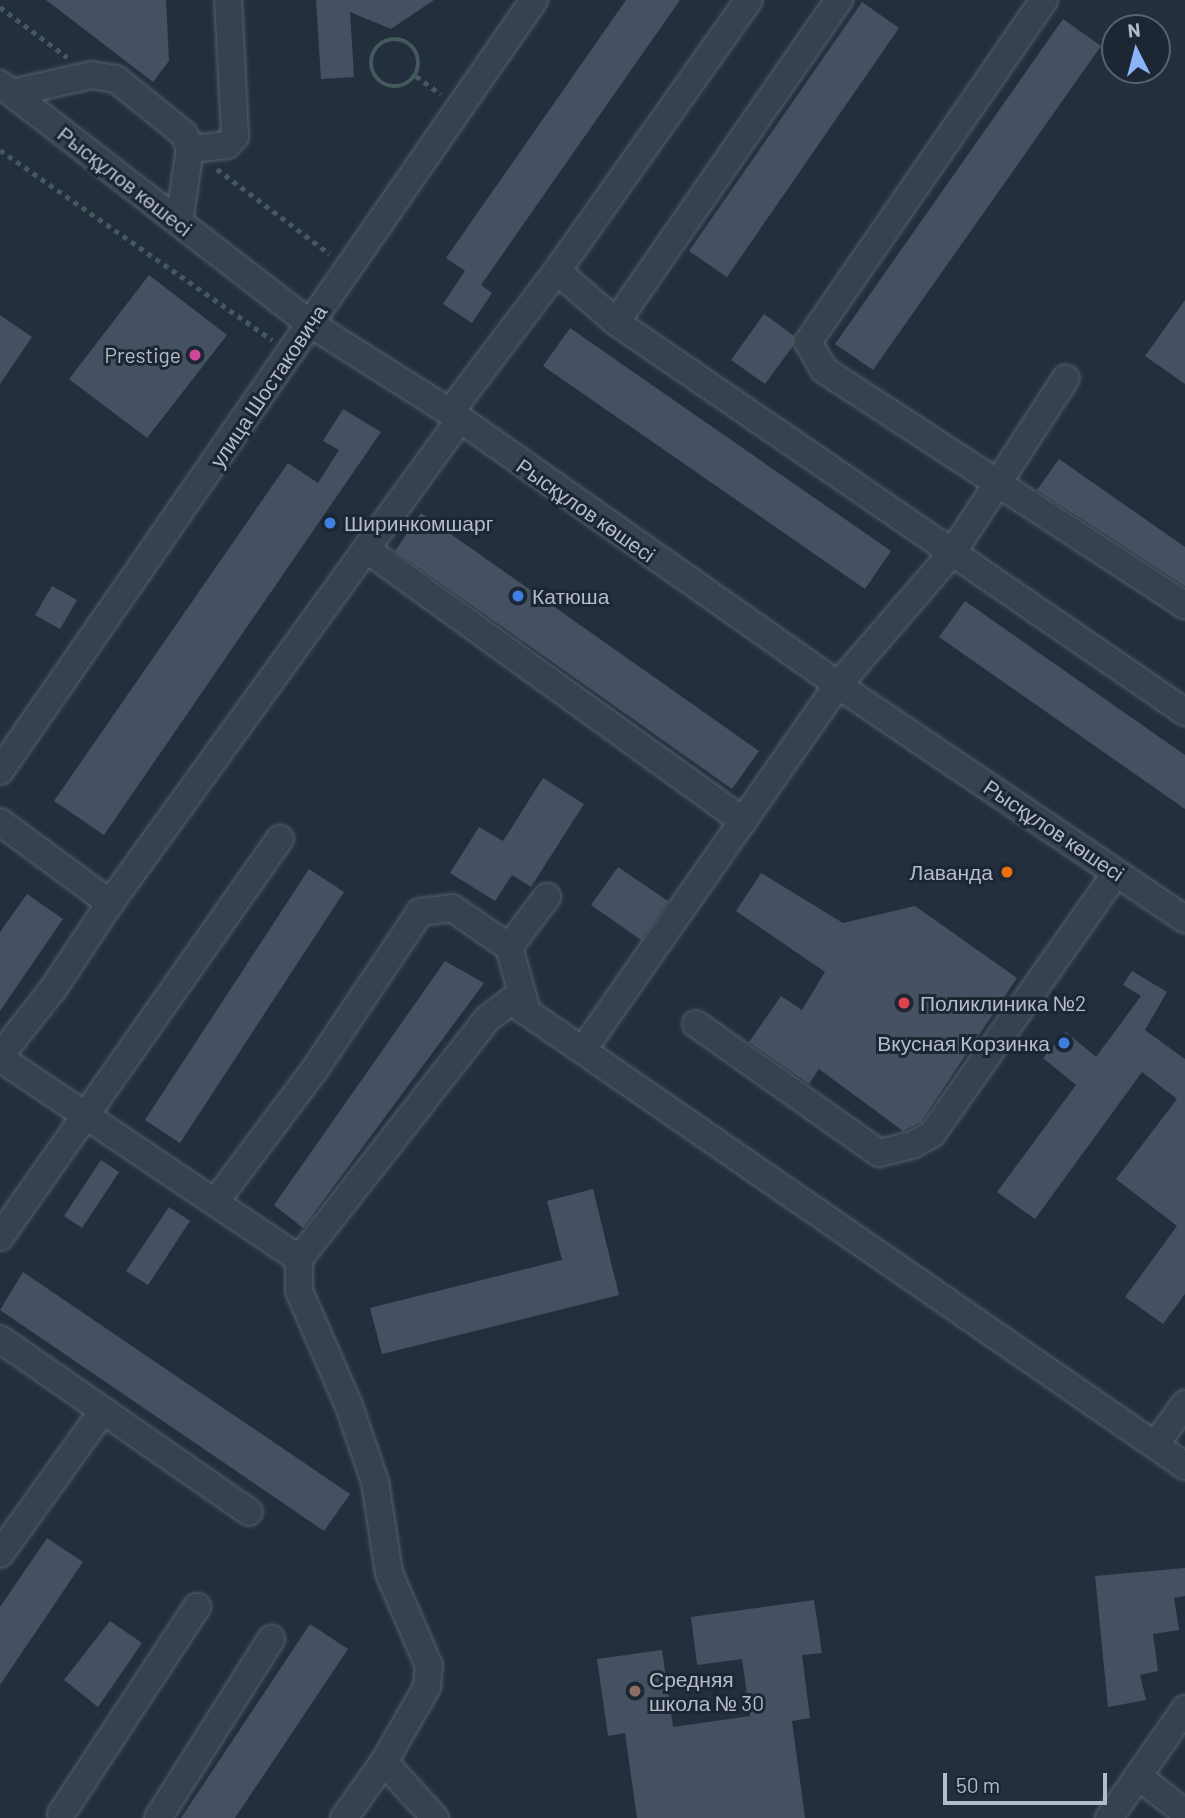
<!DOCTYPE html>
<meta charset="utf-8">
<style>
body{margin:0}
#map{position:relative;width:1185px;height:1818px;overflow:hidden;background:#242f3e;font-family:Barlow,sans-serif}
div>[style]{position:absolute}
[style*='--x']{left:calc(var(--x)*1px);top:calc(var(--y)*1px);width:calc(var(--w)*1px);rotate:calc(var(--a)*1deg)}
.building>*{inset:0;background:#455162}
.path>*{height:4.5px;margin-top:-2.25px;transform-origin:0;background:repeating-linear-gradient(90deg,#44595c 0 5px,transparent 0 10px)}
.path>.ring{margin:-2.25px;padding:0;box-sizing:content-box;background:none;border:4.5px solid #44595c;border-radius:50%}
.roads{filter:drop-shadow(0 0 2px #565f6c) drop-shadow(0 0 2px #565f6c)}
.minor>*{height:26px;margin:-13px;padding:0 13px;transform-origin:13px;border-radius:13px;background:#38414e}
.dots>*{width:19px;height:19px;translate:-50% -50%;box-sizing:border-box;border:4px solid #1d2633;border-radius:50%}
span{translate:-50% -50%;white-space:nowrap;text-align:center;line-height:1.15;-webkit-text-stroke:6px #1d2633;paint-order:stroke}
.street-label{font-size:21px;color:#b4bcc9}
.poi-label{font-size:21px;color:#b4bcc9}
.right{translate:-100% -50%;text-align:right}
.left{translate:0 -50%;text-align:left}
.north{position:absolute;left:1101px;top:14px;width:70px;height:70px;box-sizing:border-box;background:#1d2633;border:2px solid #59626f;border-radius:50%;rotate:354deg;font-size:19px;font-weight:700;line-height:28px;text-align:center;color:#b4bcc9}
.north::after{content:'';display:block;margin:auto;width:24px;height:32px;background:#8ab4f8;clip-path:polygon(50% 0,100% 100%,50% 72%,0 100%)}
.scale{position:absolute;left:943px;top:1773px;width:164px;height:32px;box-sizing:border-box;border:4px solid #b4bcc9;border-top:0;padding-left:9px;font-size:21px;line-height:24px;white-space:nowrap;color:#b4bcc9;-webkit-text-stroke:5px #1d2633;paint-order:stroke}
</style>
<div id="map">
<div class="building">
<div style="clip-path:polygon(46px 0,166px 0,169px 61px,153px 82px)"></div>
<div style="clip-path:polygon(316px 0,434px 0,391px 29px,350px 12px,354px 77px,321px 79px)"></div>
<div style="clip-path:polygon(626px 0,680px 0,481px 285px,492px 293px,472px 323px,443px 304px,465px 271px,446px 258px)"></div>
<div style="clip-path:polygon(862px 2px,899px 28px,727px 277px,689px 251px)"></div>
<div style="clip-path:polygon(1063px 19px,1101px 46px,873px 370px,835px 344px)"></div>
<div style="clip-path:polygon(149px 275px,227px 335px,147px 438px,69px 379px)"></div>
<div style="clip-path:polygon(1185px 300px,1185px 384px,1145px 356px)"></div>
<div style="clip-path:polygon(764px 314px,794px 336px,793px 346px,765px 384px,731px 360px)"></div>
<div style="clip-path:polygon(0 315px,32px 337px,0 384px)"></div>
<div style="clip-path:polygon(570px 328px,891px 551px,865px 589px,543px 366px)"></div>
<div style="clip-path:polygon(343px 409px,381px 432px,104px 835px,54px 801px,288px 463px,318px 483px,339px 450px,323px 441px)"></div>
<div style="clip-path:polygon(1059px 459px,1185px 547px,1185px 586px,1037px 490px)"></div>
<div style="clip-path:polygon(421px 513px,759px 751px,732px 789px,395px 551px)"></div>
<div style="clip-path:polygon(52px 586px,77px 600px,60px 629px,35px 615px)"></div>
<div style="clip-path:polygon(965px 601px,1185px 755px,1185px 809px,939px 637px)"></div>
<div style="clip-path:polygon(543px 778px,584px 804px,531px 887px,512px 875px,495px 901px,450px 873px,479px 827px,503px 841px)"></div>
<div style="clip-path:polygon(618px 867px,668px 901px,641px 940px,591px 905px)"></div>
<div style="clip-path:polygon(309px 869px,344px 892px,180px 1143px,145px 1120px)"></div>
<div style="clip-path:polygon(761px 873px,843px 923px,915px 906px,1017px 978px,921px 1122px,903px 1131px,819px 1069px,809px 1084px,749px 1042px,781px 996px,802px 1010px,825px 972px,736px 911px)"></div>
<div style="clip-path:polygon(27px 894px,63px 919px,0 1011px,0 932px)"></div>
<div style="clip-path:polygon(445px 961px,484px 983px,303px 1228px,274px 1205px)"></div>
<div style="clip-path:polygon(1132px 971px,1167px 992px,1145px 1030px,1185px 1059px,1185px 1294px,1163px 1324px,1125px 1297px,1177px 1226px,1116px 1179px,1177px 1099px,1142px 1072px,1035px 1219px,997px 1192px,1076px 1085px,1043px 1058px,1066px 1032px,1096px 1057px,1141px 996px,1123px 985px)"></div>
<div style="clip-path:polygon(101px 1160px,119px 1172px,82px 1228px,64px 1216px)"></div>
<div style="clip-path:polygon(593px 1189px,619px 1295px,382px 1354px,370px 1308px,562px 1260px,547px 1201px)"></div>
<div style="clip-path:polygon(169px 1207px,190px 1221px,148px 1285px,126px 1271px)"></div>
<div style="clip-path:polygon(23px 1272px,350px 1494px,324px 1531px,0 1310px)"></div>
<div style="clip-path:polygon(47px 1538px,83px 1562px,0 1685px,0 1607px)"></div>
<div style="clip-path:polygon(1185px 1568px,1185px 1596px,1174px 1598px,1179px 1630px,1153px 1634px,1158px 1671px,1140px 1675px,1146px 1700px,1108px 1707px,1095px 1576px)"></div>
<div style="clip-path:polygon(814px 1600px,822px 1653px,802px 1655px,810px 1718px,792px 1721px,805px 1818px,637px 1818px,625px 1733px,608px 1736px,597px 1659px,662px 1650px,673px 1727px,750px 1716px,742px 1659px,697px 1665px,691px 1617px)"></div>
<div style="clip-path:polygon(110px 1621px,142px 1643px,98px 1707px,64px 1680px)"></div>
<div style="clip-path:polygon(310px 1624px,348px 1649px,235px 1818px,181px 1818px)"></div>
</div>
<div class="path">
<div style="--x:0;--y:7;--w:84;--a:36.7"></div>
<div class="ring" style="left:371px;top:39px;width:43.5px;height:43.5px"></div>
<div style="--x:416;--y:76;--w:31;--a:36"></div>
<div style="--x:0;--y:150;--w:332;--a:34.9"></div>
<div style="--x:217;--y:169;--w:141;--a:37"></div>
</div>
<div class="roads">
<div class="minor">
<div style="--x:1044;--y:0;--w:416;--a:124.6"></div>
<div style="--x:808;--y:342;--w:32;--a:60"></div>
<div style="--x:824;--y:370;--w:431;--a:33.1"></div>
<div style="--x:0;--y:84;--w:391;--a:37.7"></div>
<div style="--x:309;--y:323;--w:167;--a:32.3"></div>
<div style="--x:450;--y:412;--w:490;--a:35.1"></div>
<div style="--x:851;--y:694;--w:403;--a:34"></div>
<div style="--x:12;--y:93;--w:81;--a:-12.8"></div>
<div style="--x:91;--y:75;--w:25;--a:9"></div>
<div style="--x:116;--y:79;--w:87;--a:39"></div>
<div style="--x:184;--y:134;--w:16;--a:68"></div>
<div style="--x:190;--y:149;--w:74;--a:98.6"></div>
<div style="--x:190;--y:149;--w:37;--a:-6"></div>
<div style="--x:227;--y:145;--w:12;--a:-48"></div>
<div style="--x:235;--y:136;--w:136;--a:-92.9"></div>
<div style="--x:557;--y:271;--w:78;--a:40.8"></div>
<div style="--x:616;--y:322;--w:690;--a:34.43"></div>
<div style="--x:616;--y:322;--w:392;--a:-55.3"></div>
<div style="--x:450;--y:412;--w:177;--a:-52.8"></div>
<div style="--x:557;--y:271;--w:332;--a:-54.7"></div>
<div style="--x:366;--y:549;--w:465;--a:35.8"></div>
<div style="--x:0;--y:771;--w:938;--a:-55.29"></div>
<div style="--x:0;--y:822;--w:137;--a:36.4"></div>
<div style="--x:527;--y:1011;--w:66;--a:-105.7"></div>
<div style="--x:509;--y:947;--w:63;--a:-52.8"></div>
<div style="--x:696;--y:1024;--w:224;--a:35.2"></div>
<div style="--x:879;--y:1153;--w:34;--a:-14"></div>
<div style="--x:912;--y:1145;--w:23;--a:-29"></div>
<div style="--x:932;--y:1134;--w:319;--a:-54.8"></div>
<div style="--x:583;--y:1050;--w:445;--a:-55.1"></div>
<div style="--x:838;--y:685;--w:176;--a:-49.2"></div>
<div style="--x:953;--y:552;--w:207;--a:-57"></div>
<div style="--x:0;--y:1056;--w:85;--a:-51.7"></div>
<div style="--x:53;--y:989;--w:103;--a:-56.5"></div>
<div style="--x:110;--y:903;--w:594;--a:-54.11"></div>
<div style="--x:0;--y:1058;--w:360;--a:33.9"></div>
<div style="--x:216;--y:1201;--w:161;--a:-53.1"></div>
<div style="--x:313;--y:1072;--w:192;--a:-56.2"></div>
<div style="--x:420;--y:912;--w:32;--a:-7"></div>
<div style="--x:452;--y:908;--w:69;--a:34.4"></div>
<div style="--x:0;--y:1237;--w:487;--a:-54.9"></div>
<div style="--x:0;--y:1339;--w:303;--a:34.8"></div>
<div style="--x:1155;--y:1445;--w:51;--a:-53.8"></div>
<div style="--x:0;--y:1554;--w:175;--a:-54.3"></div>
<div style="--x:1138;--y:1776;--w:60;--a:38.2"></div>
<div style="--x:61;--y:1814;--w:248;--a:-56.7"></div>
<div style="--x:158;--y:1818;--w:212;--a:-57.7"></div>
<div style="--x:344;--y:1818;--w:69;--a:-54.5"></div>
<div style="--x:435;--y:1818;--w:76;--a:-132.3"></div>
<div style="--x:384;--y:1762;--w:86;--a:-60.2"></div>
<div style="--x:427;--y:1687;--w:21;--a:-85"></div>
<div style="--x:429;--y:1666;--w:101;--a:-113.3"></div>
<div style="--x:389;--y:1573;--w:92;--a:-98.7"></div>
<div style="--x:375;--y:1482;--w:80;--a:-108.9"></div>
<div style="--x:349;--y:1406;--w:125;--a:-113.5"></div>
<div style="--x:299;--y:1291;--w:32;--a:-90"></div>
<div style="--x:299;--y:1259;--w:305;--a:-51.9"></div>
<div style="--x:487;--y:1019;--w:30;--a:-37"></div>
<div style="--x:511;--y:1001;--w:819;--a:34.6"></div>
<div style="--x:1109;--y:1818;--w:133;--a:-55.1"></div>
</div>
</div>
<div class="dots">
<div style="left:195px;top:355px;background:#d1479c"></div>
<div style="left:330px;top:523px;background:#3f7fe0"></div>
<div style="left:518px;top:596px;background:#3f7fe0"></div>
<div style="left:1007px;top:872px;background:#e8710a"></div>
<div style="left:904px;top:1003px;background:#e0444e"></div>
<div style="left:1064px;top:1043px;background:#3f7fe0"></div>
<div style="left:635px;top:1691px;background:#8d6e63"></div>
</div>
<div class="street-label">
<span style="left:125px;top:181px;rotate:38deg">Рысқұлов көшесі</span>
<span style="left:268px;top:386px;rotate:-56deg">улица Шостаковича</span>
<span style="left:586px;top:510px;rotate:35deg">Рысқұлов көшесі</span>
<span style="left:1054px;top:830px;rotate:34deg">Рысқұлов көшесі</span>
</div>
<div class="poi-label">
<span class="right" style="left:181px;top:355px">Prestige</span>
<span class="left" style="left:344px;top:523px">Ширинкомшарг</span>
<span class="left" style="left:532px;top:596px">Катюша</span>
<span class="right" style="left:993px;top:872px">Лаванда</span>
<span class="left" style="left:920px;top:1003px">Поликлиника №2</span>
<span class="right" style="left:1050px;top:1043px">Вкусная Корзинка</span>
<span class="left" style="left:649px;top:1691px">Средняя<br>школа № 30</span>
</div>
<div class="north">N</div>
<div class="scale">50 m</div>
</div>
